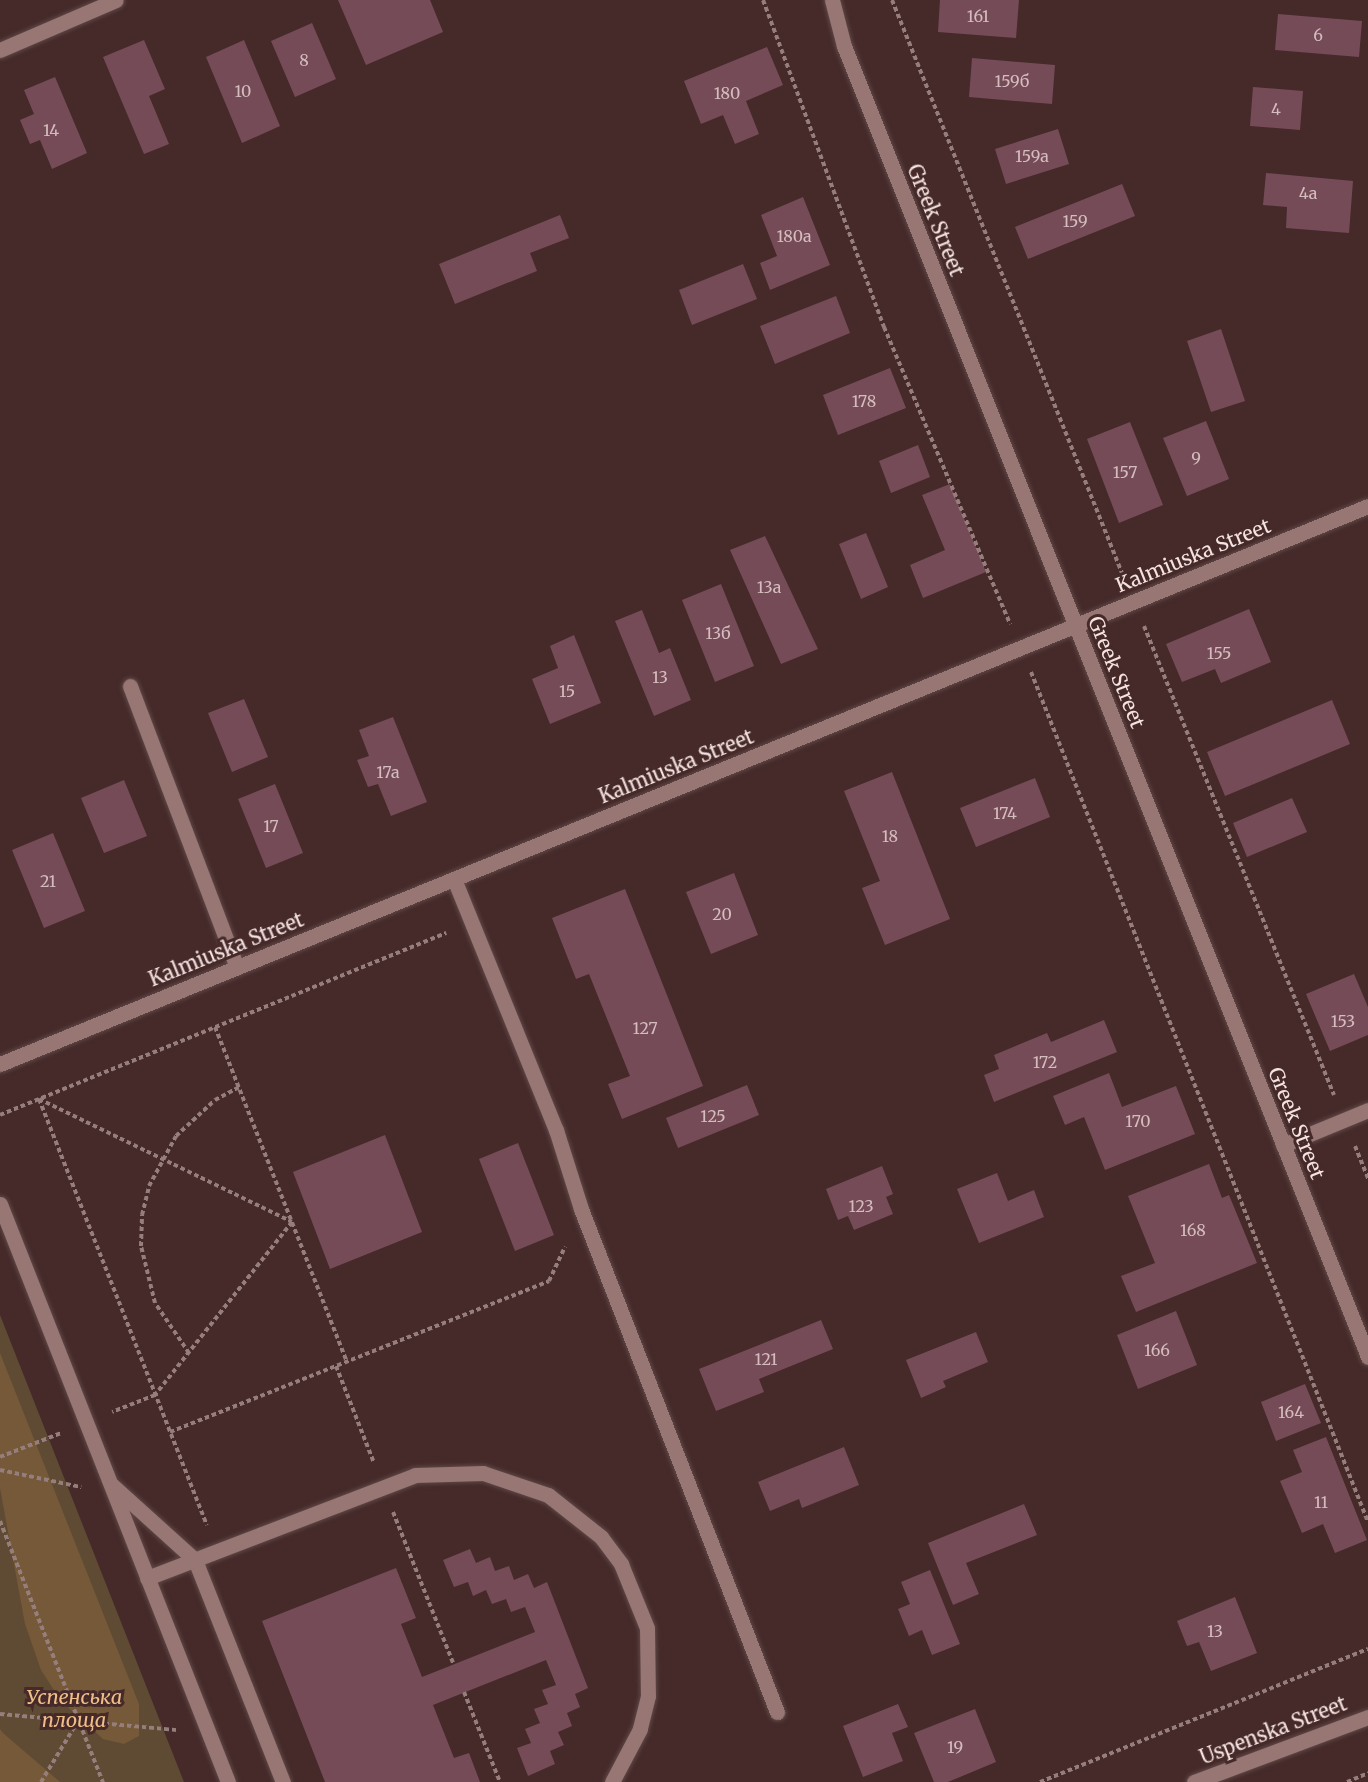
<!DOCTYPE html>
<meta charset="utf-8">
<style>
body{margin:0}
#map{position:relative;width:1368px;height:1782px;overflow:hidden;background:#452a29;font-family:Merriweather,serif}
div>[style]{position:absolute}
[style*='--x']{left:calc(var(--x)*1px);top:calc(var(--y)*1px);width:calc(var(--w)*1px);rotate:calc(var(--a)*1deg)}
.green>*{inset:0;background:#5f4a33}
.forest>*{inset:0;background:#765939}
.building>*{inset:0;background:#754b58}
.path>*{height:4px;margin-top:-2px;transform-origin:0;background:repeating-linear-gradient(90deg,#957e7c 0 4.5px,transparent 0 7.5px)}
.roads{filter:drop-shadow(0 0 2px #5f4847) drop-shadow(0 0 2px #5f4847)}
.lane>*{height:15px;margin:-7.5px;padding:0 7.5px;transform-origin:7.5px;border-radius:7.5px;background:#977674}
.street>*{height:15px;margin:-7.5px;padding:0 7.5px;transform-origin:7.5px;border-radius:7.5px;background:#977674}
.secondary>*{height:15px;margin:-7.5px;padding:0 7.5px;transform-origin:7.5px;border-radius:7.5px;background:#977674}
span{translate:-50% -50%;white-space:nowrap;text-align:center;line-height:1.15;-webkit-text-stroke:6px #452a29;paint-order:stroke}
.number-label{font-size:16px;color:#d5bdbf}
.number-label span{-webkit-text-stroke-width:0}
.street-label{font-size:20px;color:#f5e3e1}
.park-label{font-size:20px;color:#f0bf89;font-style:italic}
</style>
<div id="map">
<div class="green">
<div style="clip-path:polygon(0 1315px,184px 1782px,0 1782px)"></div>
</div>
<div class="forest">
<div style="clip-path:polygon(0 1353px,139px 1704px,139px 1736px,124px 1744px,103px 1739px,61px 1701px,41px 1670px,25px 1624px,0 1488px)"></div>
<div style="clip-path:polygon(0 1729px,3px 1733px,60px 1782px,0 1782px)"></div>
</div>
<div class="building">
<div style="clip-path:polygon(338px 0,430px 0,443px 32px,366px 65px)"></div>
<div style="clip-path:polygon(940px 0,1019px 0,1016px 38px,938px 32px)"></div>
<div style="clip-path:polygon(1278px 14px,1362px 21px,1359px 57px,1275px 50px)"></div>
<div style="clip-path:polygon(312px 23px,336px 79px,295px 97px,271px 41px)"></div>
<div style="clip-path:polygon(144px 40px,165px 89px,149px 96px,169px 144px,144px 154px,103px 57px)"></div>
<div style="clip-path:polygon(244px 40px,280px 126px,242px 143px,206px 57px)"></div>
<div style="clip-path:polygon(767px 47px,783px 85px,746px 101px,759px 134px,735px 144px,723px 115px,701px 124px,684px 81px)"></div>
<div style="clip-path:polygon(972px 58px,1055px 65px,1052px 104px,969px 97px)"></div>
<div style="clip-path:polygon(55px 77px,87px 153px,52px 169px,40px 140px,30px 144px,20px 120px,34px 114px,24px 90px)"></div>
<div style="clip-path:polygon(1253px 87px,1303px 91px,1300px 130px,1250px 126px)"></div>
<div style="clip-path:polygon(1058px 129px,1069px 164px,1006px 184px,995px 149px)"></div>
<div style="clip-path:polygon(1266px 173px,1353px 181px,1349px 233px,1286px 228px,1287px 207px,1263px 205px)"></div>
<div style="clip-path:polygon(1122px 184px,1135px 216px,1028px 259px,1015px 227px)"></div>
<div style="clip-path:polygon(803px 197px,830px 265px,770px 290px,760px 263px,777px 256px,761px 215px)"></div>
<div style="clip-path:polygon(560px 215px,569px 238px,530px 253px,537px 271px,455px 304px,439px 264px)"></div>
<div style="clip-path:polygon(743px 264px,757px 299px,692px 325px,679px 290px)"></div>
<div style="clip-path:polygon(836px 296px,850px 333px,775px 364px,760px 326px)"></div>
<div style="clip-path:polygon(1221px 329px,1245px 401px,1211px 412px,1187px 341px)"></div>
<div style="clip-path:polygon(890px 368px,906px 408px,838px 435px,823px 395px)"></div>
<div style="clip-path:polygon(1206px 421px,1229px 479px,1187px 496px,1163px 438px)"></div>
<div style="clip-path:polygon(1130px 422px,1163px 505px,1119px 523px,1087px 439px)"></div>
<div style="clip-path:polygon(918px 445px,930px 477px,891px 493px,879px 461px)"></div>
<div style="clip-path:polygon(950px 484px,986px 572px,923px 598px,910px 565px,945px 550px,922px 495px)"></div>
<div style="clip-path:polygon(866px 533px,888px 587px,861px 599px,839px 544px)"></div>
<div style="clip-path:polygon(765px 536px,818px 649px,781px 664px,730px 550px)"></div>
<div style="clip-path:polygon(721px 584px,754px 666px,715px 682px,682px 600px)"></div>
<div style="clip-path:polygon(1249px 609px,1271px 662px,1221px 683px,1215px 669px,1182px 682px,1166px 644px)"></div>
<div style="clip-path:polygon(642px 610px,659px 653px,670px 648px,691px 700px,654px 716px,615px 621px)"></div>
<div style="clip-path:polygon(574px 635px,601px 703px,550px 724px,532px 679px,558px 668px,550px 646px)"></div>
<div style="clip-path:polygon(244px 699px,268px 757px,232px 772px,208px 713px)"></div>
<div style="clip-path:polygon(1332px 700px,1350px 744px,1225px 796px,1207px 752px)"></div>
<div style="clip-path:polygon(393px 717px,427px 802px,391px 816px,378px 784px,368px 787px,357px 760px,369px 756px,359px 730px)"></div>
<div style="clip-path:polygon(892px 772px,950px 919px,885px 945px,862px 888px,880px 881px,844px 791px)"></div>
<div style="clip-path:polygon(1035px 778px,1050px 817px,976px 847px,960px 808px)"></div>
<div style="clip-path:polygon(124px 780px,147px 836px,104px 853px,81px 798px)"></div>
<div style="clip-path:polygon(275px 784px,303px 853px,266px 868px,238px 799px)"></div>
<div style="clip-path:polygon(1292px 798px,1307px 832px,1247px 857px,1233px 823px)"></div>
<div style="clip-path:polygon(53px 833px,85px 911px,44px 928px,12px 850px)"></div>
<div style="clip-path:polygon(734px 873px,758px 935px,711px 954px,686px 892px)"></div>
<div style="clip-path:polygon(625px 889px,703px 1086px,622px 1119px,608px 1084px,630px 1076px,589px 974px,576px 979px,552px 918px)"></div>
<div style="clip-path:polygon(1354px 974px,1368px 1007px,1368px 1035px,1330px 1051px,1306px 994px)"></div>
<div style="clip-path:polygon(1104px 1020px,1117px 1052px,994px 1102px,984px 1075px,999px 1069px,994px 1055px,1047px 1033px,1051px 1042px)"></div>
<div style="clip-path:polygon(1109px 1073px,1122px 1107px,1176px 1086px,1195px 1134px,1105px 1170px,1084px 1117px,1065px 1125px,1053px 1096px)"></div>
<div style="clip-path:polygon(747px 1085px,759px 1115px,678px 1148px,666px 1118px)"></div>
<div style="clip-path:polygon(385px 1135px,422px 1232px,330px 1269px,293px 1172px)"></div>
<div style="clip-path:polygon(518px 1143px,554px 1235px,515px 1251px,479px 1159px)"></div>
<div style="clip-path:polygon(1209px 1164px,1222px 1198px,1229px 1195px,1257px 1263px,1136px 1312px,1121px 1276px,1155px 1263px,1128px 1196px)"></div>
<div style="clip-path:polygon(882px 1166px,893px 1194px,886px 1197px,893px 1214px,854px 1230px,848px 1216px,838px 1220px,826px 1189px)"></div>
<div style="clip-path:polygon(997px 1173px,1008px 1201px,1034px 1190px,1044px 1217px,979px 1243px,957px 1189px)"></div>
<div style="clip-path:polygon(1176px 1311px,1197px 1365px,1138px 1389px,1117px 1335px)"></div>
<div style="clip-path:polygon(821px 1320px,833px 1349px,759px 1379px,764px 1392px,716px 1411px,699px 1369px)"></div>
<div style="clip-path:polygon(976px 1332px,988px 1362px,943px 1381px,946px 1387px,921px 1398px,906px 1360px)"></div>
<div style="clip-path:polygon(1305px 1384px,1321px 1423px,1276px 1441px,1261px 1402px)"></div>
<div style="clip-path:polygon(1326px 1437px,1367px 1540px,1335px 1553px,1323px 1524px,1302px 1533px,1280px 1481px,1302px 1472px,1293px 1450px)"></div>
<div style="clip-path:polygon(844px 1447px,859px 1485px,802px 1508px,799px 1499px,770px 1511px,758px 1482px)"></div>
<div style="clip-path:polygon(1024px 1504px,1037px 1535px,966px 1563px,979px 1594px,953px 1605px,928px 1543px)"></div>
<div style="clip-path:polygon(470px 1549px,476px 1563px,490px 1557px,495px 1571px,509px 1566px,514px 1580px,528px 1574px,534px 1588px,547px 1582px,588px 1688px,575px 1694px,580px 1707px,567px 1713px,572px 1726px,558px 1732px,564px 1745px,550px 1751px,555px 1764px,528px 1776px,517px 1748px,531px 1743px,525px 1729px,540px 1723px,534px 1709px,548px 1704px,542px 1690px,556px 1685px,546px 1660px,433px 1705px,454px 1758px,469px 1753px,480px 1782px,325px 1782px,262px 1621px,396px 1568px,416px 1618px,401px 1624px,422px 1677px,535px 1632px,525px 1607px,511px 1612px,506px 1599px,492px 1604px,486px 1590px,473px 1596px,468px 1582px,454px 1587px,443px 1560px)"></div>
<div style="clip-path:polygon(930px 1570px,960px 1644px,932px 1655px,922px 1630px,909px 1636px,898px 1609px,910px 1604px,901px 1582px)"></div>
<div style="clip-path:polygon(1235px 1597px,1257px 1653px,1211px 1671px,1199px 1642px,1187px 1646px,1177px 1621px)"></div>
<div style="clip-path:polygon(898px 1704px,908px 1727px,892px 1733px,903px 1761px,863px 1777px,843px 1726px)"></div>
<div style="clip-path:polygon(975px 1709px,996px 1762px,948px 1782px,934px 1782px,914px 1733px)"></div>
</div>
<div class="path">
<div style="--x:763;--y:0;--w:349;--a:69.7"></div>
<div style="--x:884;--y:327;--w:323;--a:67"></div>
<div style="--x:892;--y:0;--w:623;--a:68.13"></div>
<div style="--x:1144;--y:626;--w:506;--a:67.95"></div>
<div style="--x:1031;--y:672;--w:914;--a:68.37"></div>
<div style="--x:215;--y:1027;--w:360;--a:68.5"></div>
<div style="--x:39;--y:1099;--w:458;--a:68.5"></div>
<div style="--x:39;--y:1099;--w:281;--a:25.9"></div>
<div style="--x:292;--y:1222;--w:221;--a:128.4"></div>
<div style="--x:155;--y:1395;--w:46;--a:158.4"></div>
<div style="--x:0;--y:1115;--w:482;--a:-22.2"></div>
<div style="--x:1355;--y:1146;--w:35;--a:68"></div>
<div style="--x:189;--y:1353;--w:60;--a:-124.2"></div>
<div style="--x:155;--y:1303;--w:59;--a:-103.8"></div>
<div style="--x:141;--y:1246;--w:31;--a:-88"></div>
<div style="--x:142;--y:1215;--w:30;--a:-76"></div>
<div style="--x:149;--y:1186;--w:57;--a:-61.6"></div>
<div style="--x:176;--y:1136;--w:53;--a:-42.7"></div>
<div style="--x:215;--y:1100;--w:27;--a:-28"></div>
<div style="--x:336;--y:1366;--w:104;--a:68.6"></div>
<div style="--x:170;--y:1432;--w:408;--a:-21.7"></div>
<div style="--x:549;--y:1281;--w:38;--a:-65"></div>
<div style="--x:0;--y:1457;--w:66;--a:-21.5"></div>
<div style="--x:0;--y:1470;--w:83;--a:11.9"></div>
<div style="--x:393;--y:1512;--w:165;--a:68.3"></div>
<div style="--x:0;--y:1521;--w:281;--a:68.5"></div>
<div style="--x:464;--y:1692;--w:97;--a:68.2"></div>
<div style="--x:0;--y:1714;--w:178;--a:5.2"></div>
<div style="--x:41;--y:1782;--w:71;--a:-58.8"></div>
<div style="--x:1040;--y:1782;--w:354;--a:-22.1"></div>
<div style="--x:1347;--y:1782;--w:23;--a:-23"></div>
</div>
<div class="roads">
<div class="lane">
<div style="--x:130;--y:686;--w:301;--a:69.2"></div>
<div style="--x:454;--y:879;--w:271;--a:67.9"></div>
<div style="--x:556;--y:1130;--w:83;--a:72.4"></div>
<div style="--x:581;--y:1209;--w:540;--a:68.71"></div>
</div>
<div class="street">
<div style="--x:0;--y:50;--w:126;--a:-23.3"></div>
<div style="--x:0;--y:1064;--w:1477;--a:-22.19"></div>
<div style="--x:1283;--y:1145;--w:92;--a:-22.4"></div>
<div style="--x:0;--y:1204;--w:621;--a:68.47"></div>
<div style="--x:112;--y:1485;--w:112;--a:42.1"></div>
<div style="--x:195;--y:1560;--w:239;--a:68.4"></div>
<div style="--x:147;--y:1578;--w:287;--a:-21"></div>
<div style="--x:415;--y:1475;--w:68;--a:-1.7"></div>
<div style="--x:483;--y:1473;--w:69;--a:18.7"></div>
<div style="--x:548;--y:1495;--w:68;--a:38.4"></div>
<div style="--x:601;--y:1537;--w:34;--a:53"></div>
<div style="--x:621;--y:1564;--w:69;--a:67.9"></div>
<div style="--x:647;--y:1628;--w:68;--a:89.2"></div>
<div style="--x:648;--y:1696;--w:34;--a:104"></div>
<div style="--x:640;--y:1729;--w:60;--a:117.8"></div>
</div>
<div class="secondary">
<div style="--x:832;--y:0;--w:48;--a:75.4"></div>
<div style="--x:844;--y:46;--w:1412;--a:68.21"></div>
<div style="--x:1194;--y:1782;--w:186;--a:-20.5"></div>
</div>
</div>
<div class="number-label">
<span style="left:978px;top:16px">161</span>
<span style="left:1318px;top:35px">6</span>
<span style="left:304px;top:60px">8</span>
<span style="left:1012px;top:81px">159б</span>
<span style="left:243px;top:91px">10</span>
<span style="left:727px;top:93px">180</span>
<span style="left:1276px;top:109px">4</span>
<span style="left:51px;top:130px">14</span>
<span style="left:1032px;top:156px">159а</span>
<span style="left:1308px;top:193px">4а</span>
<span style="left:1075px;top:221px">159</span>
<span style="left:794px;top:236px">180а</span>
<span style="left:864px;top:401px">178</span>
<span style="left:1196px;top:458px">9</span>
<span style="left:1125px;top:472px">157</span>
<span style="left:769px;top:587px">13а</span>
<span style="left:718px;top:633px">13б</span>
<span style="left:1219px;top:653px">155</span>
<span style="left:660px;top:677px">13</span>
<span style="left:567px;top:691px">15</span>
<span style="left:388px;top:772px">17а</span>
<span style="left:1005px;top:813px">174</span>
<span style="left:271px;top:826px">17</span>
<span style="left:890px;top:836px">18</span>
<span style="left:48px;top:881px">21</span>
<span style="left:722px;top:914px">20</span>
<span style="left:1343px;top:1021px">153</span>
<span style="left:645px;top:1028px">127</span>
<span style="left:1045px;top:1062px">172</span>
<span style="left:713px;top:1116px">125</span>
<span style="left:1138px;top:1121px">170</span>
<span style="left:861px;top:1206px">123</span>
<span style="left:1193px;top:1230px">168</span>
<span style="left:1157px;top:1350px">166</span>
<span style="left:766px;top:1359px">121</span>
<span style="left:1291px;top:1412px">164</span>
<span style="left:1321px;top:1502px">11</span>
<span style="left:1215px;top:1631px">13</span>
<span style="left:955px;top:1747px">19</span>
</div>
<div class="street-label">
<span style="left:936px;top:220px;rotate:68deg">Greek Street</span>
<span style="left:1193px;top:555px;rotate:-22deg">Kalmiuska Street</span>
<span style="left:1117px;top:672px;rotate:68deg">Greek Street</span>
<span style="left:676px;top:766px;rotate:-22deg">Kalmiuska Street</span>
<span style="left:226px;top:949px;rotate:-22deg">Kalmiuska Street</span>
<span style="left:1297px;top:1123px;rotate:68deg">Greek Street</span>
<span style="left:1273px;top:1730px;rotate:-21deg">Uspenska Street</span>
</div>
<div class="park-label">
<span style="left:74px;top:1708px">Успенська<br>площа</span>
</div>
</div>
